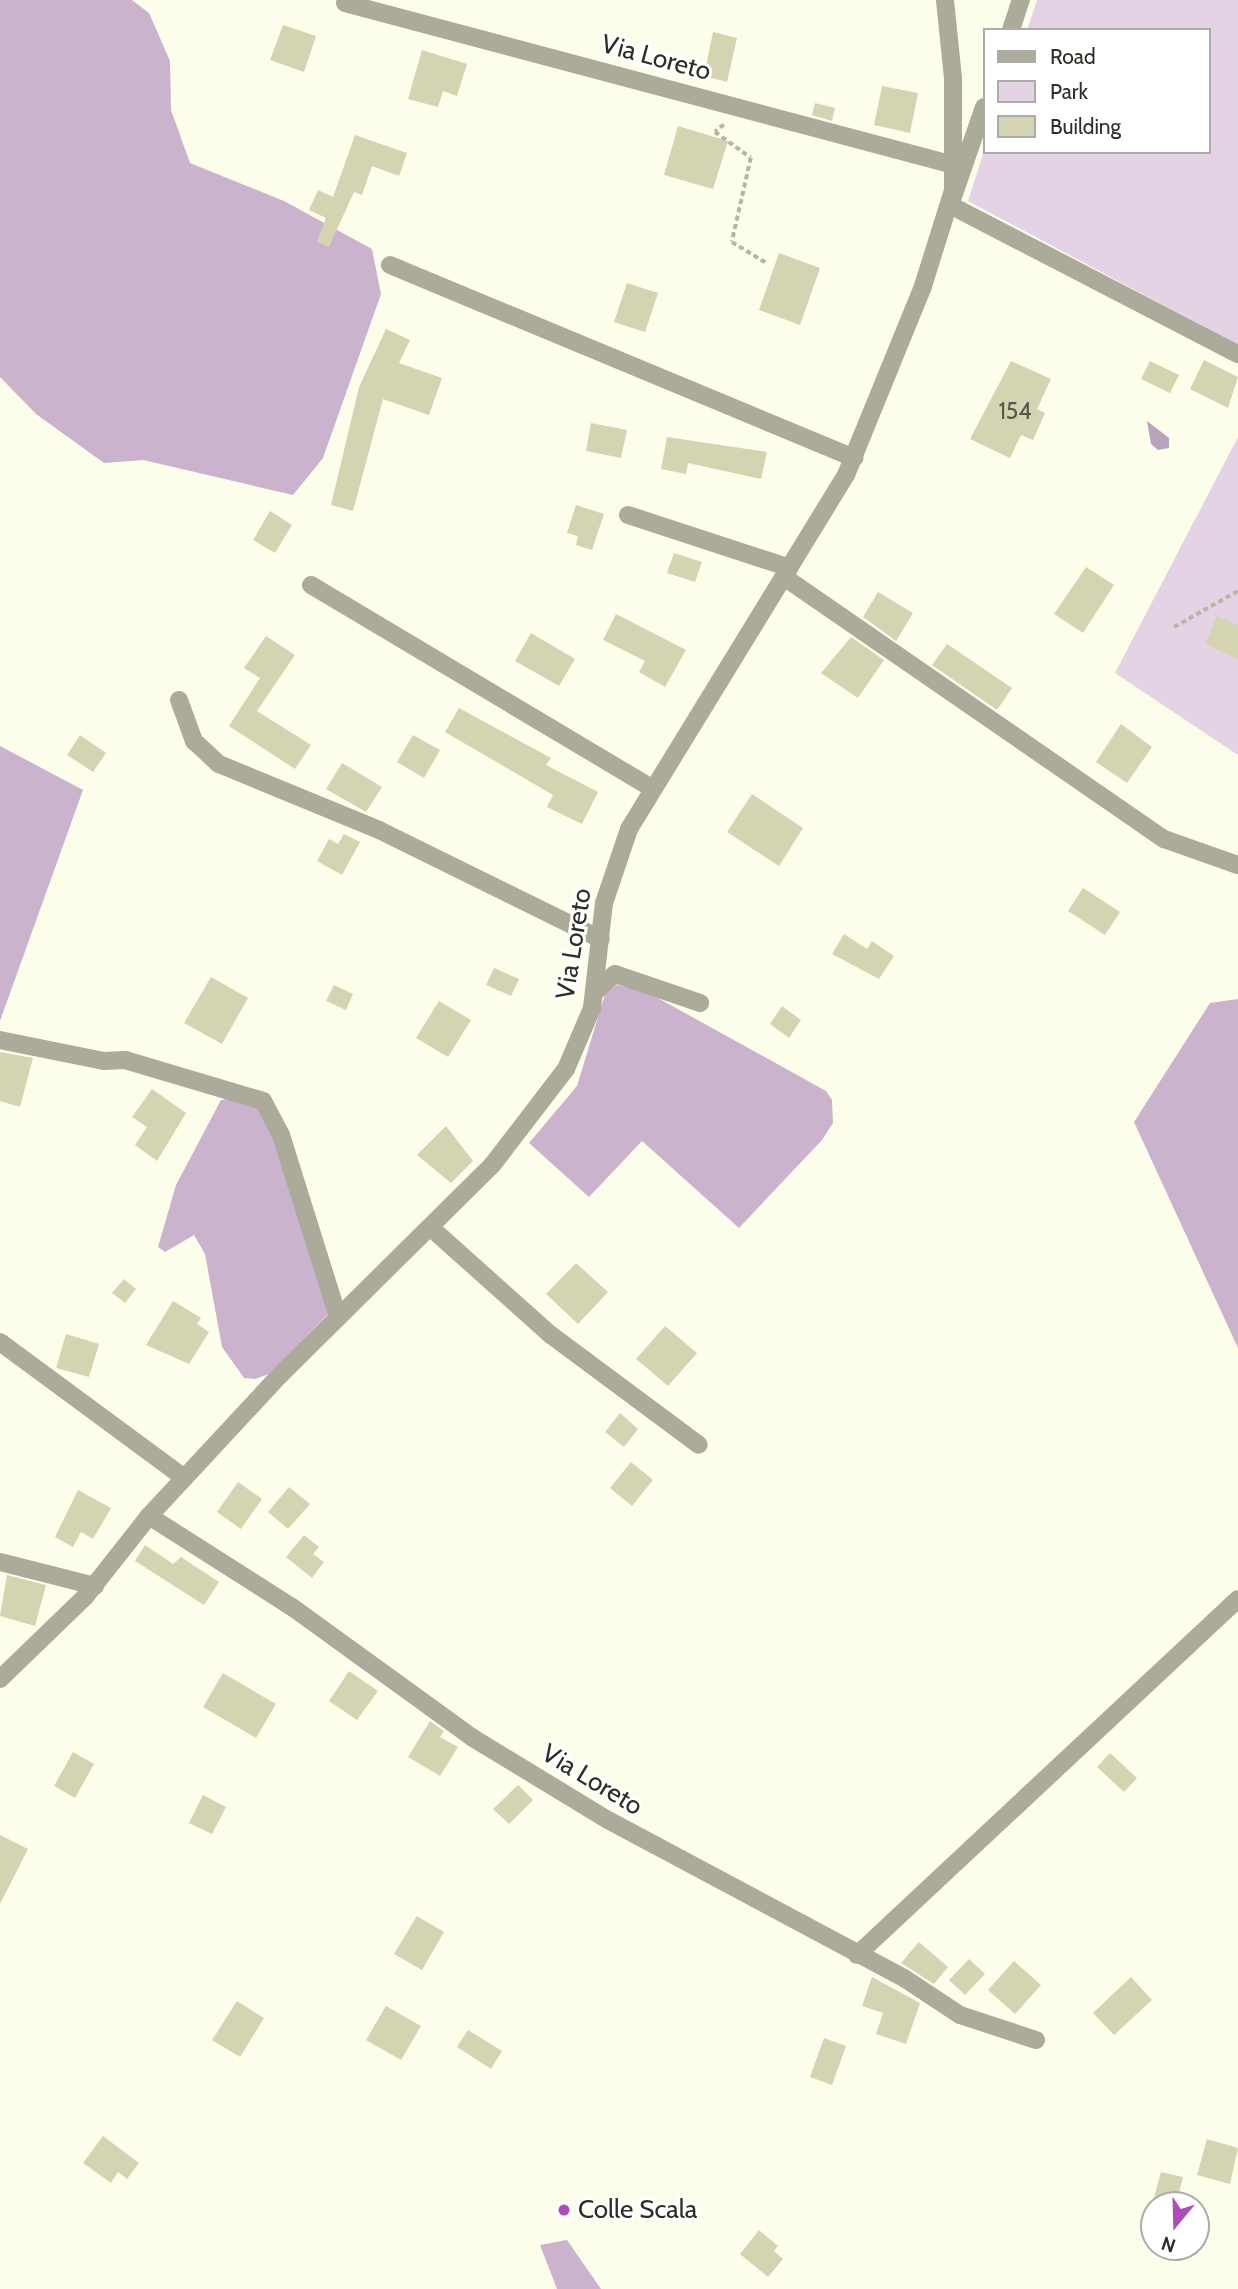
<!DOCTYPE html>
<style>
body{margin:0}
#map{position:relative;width:1238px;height:2289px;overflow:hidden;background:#fdfdeb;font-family:Cabin,sans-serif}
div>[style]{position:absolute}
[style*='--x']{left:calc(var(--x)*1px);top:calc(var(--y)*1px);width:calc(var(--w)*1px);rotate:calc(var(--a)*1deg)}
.green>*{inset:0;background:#e3d3e5}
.forest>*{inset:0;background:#cbb3ce}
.water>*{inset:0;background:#bba3be}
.building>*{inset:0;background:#d5d4b2}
.path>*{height:3.5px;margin-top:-1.75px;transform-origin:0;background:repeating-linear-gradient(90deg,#b6b6a7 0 5px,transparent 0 8.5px)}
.minor>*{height:18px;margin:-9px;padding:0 9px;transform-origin:9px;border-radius:9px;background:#abaa9b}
.dots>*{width:19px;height:19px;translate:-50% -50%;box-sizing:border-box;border:4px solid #fff;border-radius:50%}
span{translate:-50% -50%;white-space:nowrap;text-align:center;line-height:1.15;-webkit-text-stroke:6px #fff;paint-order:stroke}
.number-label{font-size:23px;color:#58584a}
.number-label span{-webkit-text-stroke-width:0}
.street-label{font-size:26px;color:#2e2e27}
.poi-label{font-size:26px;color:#2e2e27}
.left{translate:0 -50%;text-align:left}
.legend{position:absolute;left:983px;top:28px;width:228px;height:126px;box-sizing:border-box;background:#fff;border:2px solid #ababa9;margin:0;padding:9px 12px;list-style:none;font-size:21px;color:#2e2e27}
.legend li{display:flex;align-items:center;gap:14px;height:35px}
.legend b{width:35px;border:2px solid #ababa9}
.north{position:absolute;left:1140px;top:2191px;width:70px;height:70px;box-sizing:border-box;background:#fff;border:2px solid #ababa9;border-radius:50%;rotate:199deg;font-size:19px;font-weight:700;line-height:28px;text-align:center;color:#2e2e27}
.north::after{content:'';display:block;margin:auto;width:24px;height:32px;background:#ac4eb8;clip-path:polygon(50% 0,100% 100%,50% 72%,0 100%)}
</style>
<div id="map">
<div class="green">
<div style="clip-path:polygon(1037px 0,1238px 0,1238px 345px,968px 201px,984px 151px,1208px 152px,1208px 30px,1027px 30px)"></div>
<div style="clip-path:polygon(1238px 437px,1238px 755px,1115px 673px)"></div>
</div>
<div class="forest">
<div style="clip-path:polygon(0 0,132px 0,149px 13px,170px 61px,171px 110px,190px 163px,284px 201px,372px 249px,381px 294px,323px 458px,293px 495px,143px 460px,104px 463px,36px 414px,0 377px)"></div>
<div style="clip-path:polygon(0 746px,83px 790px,0 1021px)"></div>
<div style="clip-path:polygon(617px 985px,647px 992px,826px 1091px,832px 1100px,833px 1123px,822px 1140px,739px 1228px,642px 1141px,589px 1197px,529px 1143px,577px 1086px,605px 994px)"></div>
<div style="clip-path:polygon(1238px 999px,1238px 1348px,1134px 1122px,1210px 1003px)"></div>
<div style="clip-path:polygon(233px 1098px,264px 1110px,331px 1311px,269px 1374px,255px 1379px,244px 1378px,222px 1347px,205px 1254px,194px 1235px,165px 1252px,158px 1247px,176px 1185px,221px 1100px)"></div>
<div style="clip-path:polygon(567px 2240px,601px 2289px,557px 2289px,540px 2245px)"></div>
</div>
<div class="water">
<div style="clip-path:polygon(1147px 421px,1169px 438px,1169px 448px,1158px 450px,1151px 444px)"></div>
</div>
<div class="building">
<div style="clip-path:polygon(283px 25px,316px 36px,304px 72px,270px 60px)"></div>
<div style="clip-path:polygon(713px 32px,737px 38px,727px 82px,704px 76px)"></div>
<div style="clip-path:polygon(422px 50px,467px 64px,457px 96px,443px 91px,438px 107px,408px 99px)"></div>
<div style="clip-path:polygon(882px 86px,918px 93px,910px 133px,874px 125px)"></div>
<div style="clip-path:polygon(815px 103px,835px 108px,832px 121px,812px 115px)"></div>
<div style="clip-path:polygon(678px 126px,728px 141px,713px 189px,664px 175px)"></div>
<div style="clip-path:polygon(355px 135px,407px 153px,399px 176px,372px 166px,362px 195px,354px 192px,329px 247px,317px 242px,326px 218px,309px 210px,318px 190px,333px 197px)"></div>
<div style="clip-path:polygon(779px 253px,820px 268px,800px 325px,759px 310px)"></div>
<div style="clip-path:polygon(627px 283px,658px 293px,645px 332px,614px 322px)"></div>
<div style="clip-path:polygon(386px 329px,410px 340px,399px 363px,442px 378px,429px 415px,383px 399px,353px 511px,331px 505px,359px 387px)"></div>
<div style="clip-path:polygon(1204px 360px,1238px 377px,1228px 408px,1190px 389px)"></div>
<div style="clip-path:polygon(1011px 361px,1051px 379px,1037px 409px,1045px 413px,1033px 440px,1021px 435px,1010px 458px,970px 439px)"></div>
<div style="clip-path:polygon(1150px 361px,1179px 375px,1170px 393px,1141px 379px)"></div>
<div style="clip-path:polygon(591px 423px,627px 430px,621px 458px,586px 451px)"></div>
<div style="clip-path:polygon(667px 437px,767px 452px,761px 479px,688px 463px,686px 474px,661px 469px)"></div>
<div style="clip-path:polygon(576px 505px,604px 514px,592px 550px,576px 545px,578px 536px,567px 533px)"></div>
<div style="clip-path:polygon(270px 511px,292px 525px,275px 553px,253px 540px)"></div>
<div style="clip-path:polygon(674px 553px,702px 562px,695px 582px,667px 573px)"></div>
<div style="clip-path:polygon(1086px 567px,1114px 585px,1083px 633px,1054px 614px)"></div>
<div style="clip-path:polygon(878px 592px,913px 613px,896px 641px,863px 617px)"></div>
<div style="clip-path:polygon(616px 614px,686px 650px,665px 687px,639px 672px,645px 661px,603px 640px)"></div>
<div style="clip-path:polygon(1217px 616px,1238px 625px,1238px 659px,1205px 644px)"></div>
<div style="clip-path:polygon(531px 633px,575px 659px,559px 686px,515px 661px)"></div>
<div style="clip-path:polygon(266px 636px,295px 655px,257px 711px,311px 745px,295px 769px,229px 726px,260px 678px,244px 668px)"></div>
<div style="clip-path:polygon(851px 637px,884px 660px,858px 698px,821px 673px)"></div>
<div style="clip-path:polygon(947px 644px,1012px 688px,997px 710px,932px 665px)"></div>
<div style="clip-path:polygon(459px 708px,551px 758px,546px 765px,598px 792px,582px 824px,547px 807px,553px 795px,445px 732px)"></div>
<div style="clip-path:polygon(1121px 724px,1152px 747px,1127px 783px,1096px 762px)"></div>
<div style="clip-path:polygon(80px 735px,106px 753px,93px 772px,67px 755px)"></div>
<div style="clip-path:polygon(413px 735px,440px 750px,424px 778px,397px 762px)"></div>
<div style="clip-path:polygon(342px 763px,382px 787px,366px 812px,326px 789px)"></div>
<div style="clip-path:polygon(752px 794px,803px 828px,779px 866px,727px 832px)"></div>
<div style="clip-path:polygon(344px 834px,360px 842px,342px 875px,317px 861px,329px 839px,338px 844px)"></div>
<div style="clip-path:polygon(1083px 888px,1120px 912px,1105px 935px,1068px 911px)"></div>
<div style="clip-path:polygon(844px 934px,867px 949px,872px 941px,894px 956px,879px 979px,832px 954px)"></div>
<div style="clip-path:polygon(494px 968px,519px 979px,511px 996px,486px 985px)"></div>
<div style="clip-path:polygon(211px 977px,248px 998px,222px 1044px,184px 1023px)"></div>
<div style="clip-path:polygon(334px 985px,353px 994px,346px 1010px,326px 1001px)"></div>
<div style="clip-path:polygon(439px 1001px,471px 1020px,448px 1057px,416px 1038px)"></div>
<div style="clip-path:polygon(782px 1006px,801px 1020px,789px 1038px,770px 1024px)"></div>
<div style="clip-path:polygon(0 1052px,33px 1058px,20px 1107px,0 1101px)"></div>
<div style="clip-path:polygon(152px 1089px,186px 1113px,157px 1161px,135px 1145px,147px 1127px,132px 1117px)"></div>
<div style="clip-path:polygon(446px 1126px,473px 1161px,451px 1183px,417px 1155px)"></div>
<div style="clip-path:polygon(576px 1263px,608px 1292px,578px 1324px,546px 1294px)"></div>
<div style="clip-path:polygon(124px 1279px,136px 1289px,125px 1303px,112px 1293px)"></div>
<div style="clip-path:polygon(173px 1301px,201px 1318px,197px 1324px,209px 1332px,189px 1364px,146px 1345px)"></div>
<div style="clip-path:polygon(665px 1326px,697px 1353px,668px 1386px,636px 1359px)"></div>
<div style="clip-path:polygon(66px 1334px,99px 1344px,89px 1377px,56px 1368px)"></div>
<div style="clip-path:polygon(620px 1413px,638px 1429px,624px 1447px,605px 1432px)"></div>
<div style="clip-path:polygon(631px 1462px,653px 1480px,632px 1506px,610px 1488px)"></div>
<div style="clip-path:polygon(238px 1482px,262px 1499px,241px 1529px,217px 1512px)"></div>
<div style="clip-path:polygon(289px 1487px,310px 1504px,288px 1529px,268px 1512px)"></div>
<div style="clip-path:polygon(78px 1490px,111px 1508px,93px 1539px,81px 1532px,73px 1547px,55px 1537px)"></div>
<div style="clip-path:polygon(304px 1535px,319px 1547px,313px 1554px,324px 1562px,312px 1578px,286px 1557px)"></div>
<div style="clip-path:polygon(145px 1545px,173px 1564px,181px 1557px,219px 1582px,204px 1605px,135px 1561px)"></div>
<div style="clip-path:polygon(7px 1575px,46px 1585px,35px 1626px,0 1616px)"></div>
<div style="clip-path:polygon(349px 1671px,378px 1691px,357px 1720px,329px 1701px)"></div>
<div style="clip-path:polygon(223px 1673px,276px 1704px,256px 1738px,203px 1707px)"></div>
<div style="clip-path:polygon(430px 1721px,444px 1731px,440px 1737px,458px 1747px,440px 1776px,408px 1757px)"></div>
<div style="clip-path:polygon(73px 1752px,94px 1764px,75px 1798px,54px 1786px)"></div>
<div style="clip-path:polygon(1110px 1753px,1137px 1778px,1124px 1792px,1097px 1767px)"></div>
<div style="clip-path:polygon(518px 1785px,533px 1800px,509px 1824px,493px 1809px)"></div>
<div style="clip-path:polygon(203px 1795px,226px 1807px,212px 1834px,189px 1823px)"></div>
<div style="clip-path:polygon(0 1835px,28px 1849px,0 1904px)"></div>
<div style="clip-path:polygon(417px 1916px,444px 1932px,422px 1970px,394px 1954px)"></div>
<div style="clip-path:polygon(919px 1942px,948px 1967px,934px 1984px,901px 1963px)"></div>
<div style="clip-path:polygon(969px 1959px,985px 1974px,965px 1995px,949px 1980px)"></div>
<div style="clip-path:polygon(1014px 1961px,1041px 1985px,1015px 2014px,988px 1990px)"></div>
<div style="clip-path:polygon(872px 1977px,920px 2003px,906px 2044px,876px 2034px,883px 2013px,862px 2006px)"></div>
<div style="clip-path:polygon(1131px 1977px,1152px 2000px,1114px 2035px,1093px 2013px)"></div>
<div style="clip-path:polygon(237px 2001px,264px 2018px,240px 2057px,212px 2040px)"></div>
<div style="clip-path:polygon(386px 2006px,421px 2026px,401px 2060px,366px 2040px)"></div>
<div style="clip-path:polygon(468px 2030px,502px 2051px,491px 2069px,457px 2047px)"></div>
<div style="clip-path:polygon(824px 2038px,846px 2046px,832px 2085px,810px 2077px)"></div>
<div style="clip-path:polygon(103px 2136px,139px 2163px,127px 2179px,118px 2172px,111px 2183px,83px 2163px)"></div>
<div style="clip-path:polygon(1207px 2139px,1238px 2148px,1230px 2184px,1197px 2175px)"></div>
<div style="clip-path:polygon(1161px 2172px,1183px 2177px,1176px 2205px,1152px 2205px)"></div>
<div style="clip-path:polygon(759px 2230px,778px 2246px,774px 2251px,783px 2259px,768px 2277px,740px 2254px)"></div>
</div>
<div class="path">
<div style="--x:724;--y:125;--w:11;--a:142"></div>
<div style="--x:715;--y:132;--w:44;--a:35.8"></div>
<div style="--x:751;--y:158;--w:86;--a:102.7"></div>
<div style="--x:732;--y:242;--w:42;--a:31.4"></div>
<div style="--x:1174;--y:627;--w:73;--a:-29.4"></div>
</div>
<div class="minor">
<div style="--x:345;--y:3;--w:630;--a:14.9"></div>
<div style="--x:1011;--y:30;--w:32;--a:-72"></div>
<div style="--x:984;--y:107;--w:104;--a:109.1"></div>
<div style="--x:950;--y:205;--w:324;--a:27.4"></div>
<div style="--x:390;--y:265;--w:503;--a:22.58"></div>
<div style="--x:628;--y:515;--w:170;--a:18.1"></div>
<div style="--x:784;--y:577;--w:462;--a:34.6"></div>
<div style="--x:1164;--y:839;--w:78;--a:19.4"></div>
<div style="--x:311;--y:585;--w:397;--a:30.8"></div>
<div style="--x:179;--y:700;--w:44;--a:69.9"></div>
<div style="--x:194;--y:741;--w:34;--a:43"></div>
<div style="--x:219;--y:764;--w:173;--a:22.4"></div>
<div style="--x:379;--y:830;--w:247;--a:26.2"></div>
<div style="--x:596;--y:991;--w:25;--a:-42"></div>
<div style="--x:615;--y:974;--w:90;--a:18.8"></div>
<div style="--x:0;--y:1040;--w:106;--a:11.4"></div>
<div style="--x:104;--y:1061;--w:21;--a:-3"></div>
<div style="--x:125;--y:1060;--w:144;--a:16.5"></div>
<div style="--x:263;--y:1101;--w:38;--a:62"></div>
<div style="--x:281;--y:1135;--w:191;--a:72.6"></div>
<div style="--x:430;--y:1227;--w:162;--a:41.8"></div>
<div style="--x:551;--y:1335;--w:184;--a:36.6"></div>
<div style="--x:0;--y:1342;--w:227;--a:36.4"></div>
<div style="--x:149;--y:1516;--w:169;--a:32.5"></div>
<div style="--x:292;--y:1607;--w:223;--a:35.9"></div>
<div style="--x:473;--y:1738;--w:158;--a:31.3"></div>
<div style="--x:608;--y:1820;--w:336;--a:28.1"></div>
<div style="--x:904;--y:1978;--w:67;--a:33.5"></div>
<div style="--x:960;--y:2015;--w:80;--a:18.2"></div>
<div style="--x:0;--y:1562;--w:98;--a:14.2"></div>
<div style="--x:0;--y:1679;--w:118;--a:-44"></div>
<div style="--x:85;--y:1597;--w:103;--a:-51.7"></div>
<div style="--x:149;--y:1516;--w:194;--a:-47.1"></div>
<div style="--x:281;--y:1374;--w:298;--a:-44.7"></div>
<div style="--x:493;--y:1164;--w:120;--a:-52.5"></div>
<div style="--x:566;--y:1069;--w:66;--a:-66.9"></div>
<div style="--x:592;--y:1008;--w:106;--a:-83.5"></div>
<div style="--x:604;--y:903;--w:78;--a:-71.3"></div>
<div style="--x:629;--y:829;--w:415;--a:-58.5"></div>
<div style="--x:846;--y:475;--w:204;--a:-67.8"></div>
<div style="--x:923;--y:286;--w:101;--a:-72.6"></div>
<div style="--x:953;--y:190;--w:112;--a:-90"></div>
<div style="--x:953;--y:78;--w:78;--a:-95.9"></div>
<div style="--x:857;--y:1955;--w:521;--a:-43.06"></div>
</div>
<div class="dots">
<div style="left:564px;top:2210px;background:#ac4eb8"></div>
</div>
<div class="number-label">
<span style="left:1015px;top:411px">154</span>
</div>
<div class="street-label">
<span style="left:656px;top:58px;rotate:15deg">Via Loreto</span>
<span style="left:574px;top:944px;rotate:-81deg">Via Loreto</span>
<span style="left:592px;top:1780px;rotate:31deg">Via Loreto</span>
</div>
<div class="poi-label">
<span class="left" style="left:578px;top:2210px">Colle Scala</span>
</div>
<ul class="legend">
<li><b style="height:9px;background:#abaa9b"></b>Road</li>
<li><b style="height:19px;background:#e3d3e5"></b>Park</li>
<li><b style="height:19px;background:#d5d4b2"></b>Building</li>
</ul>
<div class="north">N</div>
</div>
